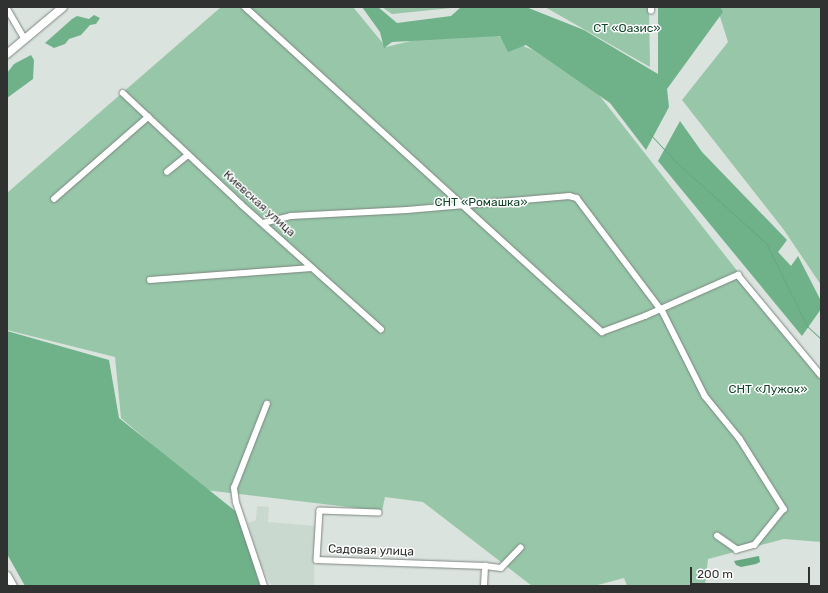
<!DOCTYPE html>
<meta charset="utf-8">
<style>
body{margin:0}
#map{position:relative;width:828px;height:593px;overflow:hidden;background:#dbe3de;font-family:Rubik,sans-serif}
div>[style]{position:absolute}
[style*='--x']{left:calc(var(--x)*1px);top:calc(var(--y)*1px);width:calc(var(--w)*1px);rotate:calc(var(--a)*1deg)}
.built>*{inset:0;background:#cad9cf}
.green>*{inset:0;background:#97c6a8}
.forest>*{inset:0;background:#6fb289}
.water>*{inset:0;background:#66a981}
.stream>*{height:1px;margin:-0.5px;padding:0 0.5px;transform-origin:0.5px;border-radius:0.5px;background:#66a981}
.roads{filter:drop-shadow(0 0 1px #7d8580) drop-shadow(0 0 1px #7d8580)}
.minor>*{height:5.5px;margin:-2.75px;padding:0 2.75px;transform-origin:2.75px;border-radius:2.75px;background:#fff}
.major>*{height:7px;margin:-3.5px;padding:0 3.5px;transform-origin:3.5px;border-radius:3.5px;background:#fff}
.highway>*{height:8px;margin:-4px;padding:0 4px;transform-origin:4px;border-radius:4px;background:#fff}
span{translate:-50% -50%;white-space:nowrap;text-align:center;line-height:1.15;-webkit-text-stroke:3px #fff;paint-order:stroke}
.park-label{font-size:12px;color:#10452a}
.street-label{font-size:12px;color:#2f3230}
.frame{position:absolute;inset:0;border:8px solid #2f3230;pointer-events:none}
.scale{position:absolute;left:690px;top:567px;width:120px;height:18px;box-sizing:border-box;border:2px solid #2f3230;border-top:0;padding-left:5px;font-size:12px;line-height:14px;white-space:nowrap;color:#2f3230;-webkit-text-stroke:3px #fff;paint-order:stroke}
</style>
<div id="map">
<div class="built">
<div style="clip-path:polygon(257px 506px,269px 507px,268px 522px,315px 526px,314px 586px,272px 586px,259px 562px,248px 523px,256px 520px)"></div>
</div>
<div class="green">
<div style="clip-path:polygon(221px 7px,353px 7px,386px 47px,473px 26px,533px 50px,599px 95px,764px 305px,821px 372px,821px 542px,784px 539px,708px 559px,705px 586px,627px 586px,624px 578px,594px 586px,532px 586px,423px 502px,385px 497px,382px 511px,205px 490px,121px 418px,115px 357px,7px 330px,7px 193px)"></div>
<div style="clip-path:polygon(382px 7px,461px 7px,392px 14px)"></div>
<div style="clip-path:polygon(545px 7px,649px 7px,650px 67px)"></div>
<div style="clip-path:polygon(717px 7px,821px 7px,821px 285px,784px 230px,682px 100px,728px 42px)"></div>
</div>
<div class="forest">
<div style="clip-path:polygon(362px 7px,378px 7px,397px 23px,451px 16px,461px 7px,526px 7px,584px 30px,658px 74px,658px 7px,720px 7px,723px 12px,667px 89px,669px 107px,646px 150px,610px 103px,526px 45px,508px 52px,500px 36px,392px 42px,384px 48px,380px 32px)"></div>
<div style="clip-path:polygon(94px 15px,100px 18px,96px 24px,90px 25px,81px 35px,69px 39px,65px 44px,54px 48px,45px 43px,72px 19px,77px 16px,89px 19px)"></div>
<div style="clip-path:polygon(31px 55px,34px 60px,33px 79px,7px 98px,7px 73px,14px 64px)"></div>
<div style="clip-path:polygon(680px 121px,702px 152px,787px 240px,778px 252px,791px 266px,798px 256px,821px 301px,821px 309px,802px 336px,658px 161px)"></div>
<div style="clip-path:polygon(7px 331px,109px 360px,119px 418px,239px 514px,260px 586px,25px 586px,7px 554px)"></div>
</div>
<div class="water">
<div style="clip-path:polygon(759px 556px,760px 562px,756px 564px,741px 567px,736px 565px,734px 561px)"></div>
</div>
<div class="stream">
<div style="--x:649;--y:133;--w:40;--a:47"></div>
<div style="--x:676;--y:162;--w:121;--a:42"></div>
<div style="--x:766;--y:243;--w:93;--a:63.7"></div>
<div style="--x:807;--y:326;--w:19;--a:43"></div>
</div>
<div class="roads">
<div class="minor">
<div style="--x:245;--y:7;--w:483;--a:42.3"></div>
<div style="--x:602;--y:332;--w:46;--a:-20.4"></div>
<div style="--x:645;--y:316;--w:102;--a:-23.8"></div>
<div style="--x:738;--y:275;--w:130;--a:50.3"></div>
<div style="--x:7;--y:8;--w:36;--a:60"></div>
<div style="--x:651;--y:11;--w:4;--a:-90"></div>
<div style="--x:123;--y:93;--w:162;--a:43.2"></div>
<div style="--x:241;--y:204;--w:188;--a:41.8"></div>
<div style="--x:167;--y:172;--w:27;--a:-39"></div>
<div style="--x:54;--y:199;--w:125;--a:-41.1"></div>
<div style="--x:263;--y:223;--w:29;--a:-14"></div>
<div style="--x:291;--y:216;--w:116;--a:-3"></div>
<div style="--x:407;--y:210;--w:163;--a:-4.9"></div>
<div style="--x:569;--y:196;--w:8;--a:14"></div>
<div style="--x:577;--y:198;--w:143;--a:53"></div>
<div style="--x:663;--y:312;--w:94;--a:63.4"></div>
<div style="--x:705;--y:396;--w:55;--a:50.9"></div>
<div style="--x:740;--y:439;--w:83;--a:57.8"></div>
<div style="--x:784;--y:509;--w:46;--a:128.9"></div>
<div style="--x:755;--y:545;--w:19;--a:164"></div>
<div style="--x:737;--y:550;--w:24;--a:-145"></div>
<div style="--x:150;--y:280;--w:162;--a:-4.2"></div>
<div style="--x:379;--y:513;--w:59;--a:-178.1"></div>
<div style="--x:320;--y:511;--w:49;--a:93.5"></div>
<div style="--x:317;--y:560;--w:168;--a:2"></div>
<div style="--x:264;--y:586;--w:88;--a:-108.6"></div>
<div style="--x:236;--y:503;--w:15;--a:-98"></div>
<div style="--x:234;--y:488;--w:90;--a:-68.6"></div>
<div style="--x:484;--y:586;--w:20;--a:-87"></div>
<div style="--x:485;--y:566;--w:16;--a:7"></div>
<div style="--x:501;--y:568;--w:28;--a:-46"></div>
</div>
<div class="major">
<div style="--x:7;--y:575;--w:13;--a:61"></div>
</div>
<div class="highway">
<div style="--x:7;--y:54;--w:73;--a:-40"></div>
</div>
</div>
<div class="park-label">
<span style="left:627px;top:29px">СТ «Оазис»</span>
<span style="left:481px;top:203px">СНТ «Ромашка»</span>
<span style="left:768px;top:390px">СНТ «Лужок»</span>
</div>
<div class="street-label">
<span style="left:259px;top:204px;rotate:42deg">Киевская улица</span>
<span style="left:371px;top:551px;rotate:2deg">Садовая улица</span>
</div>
<div class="frame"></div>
<div class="scale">200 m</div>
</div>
